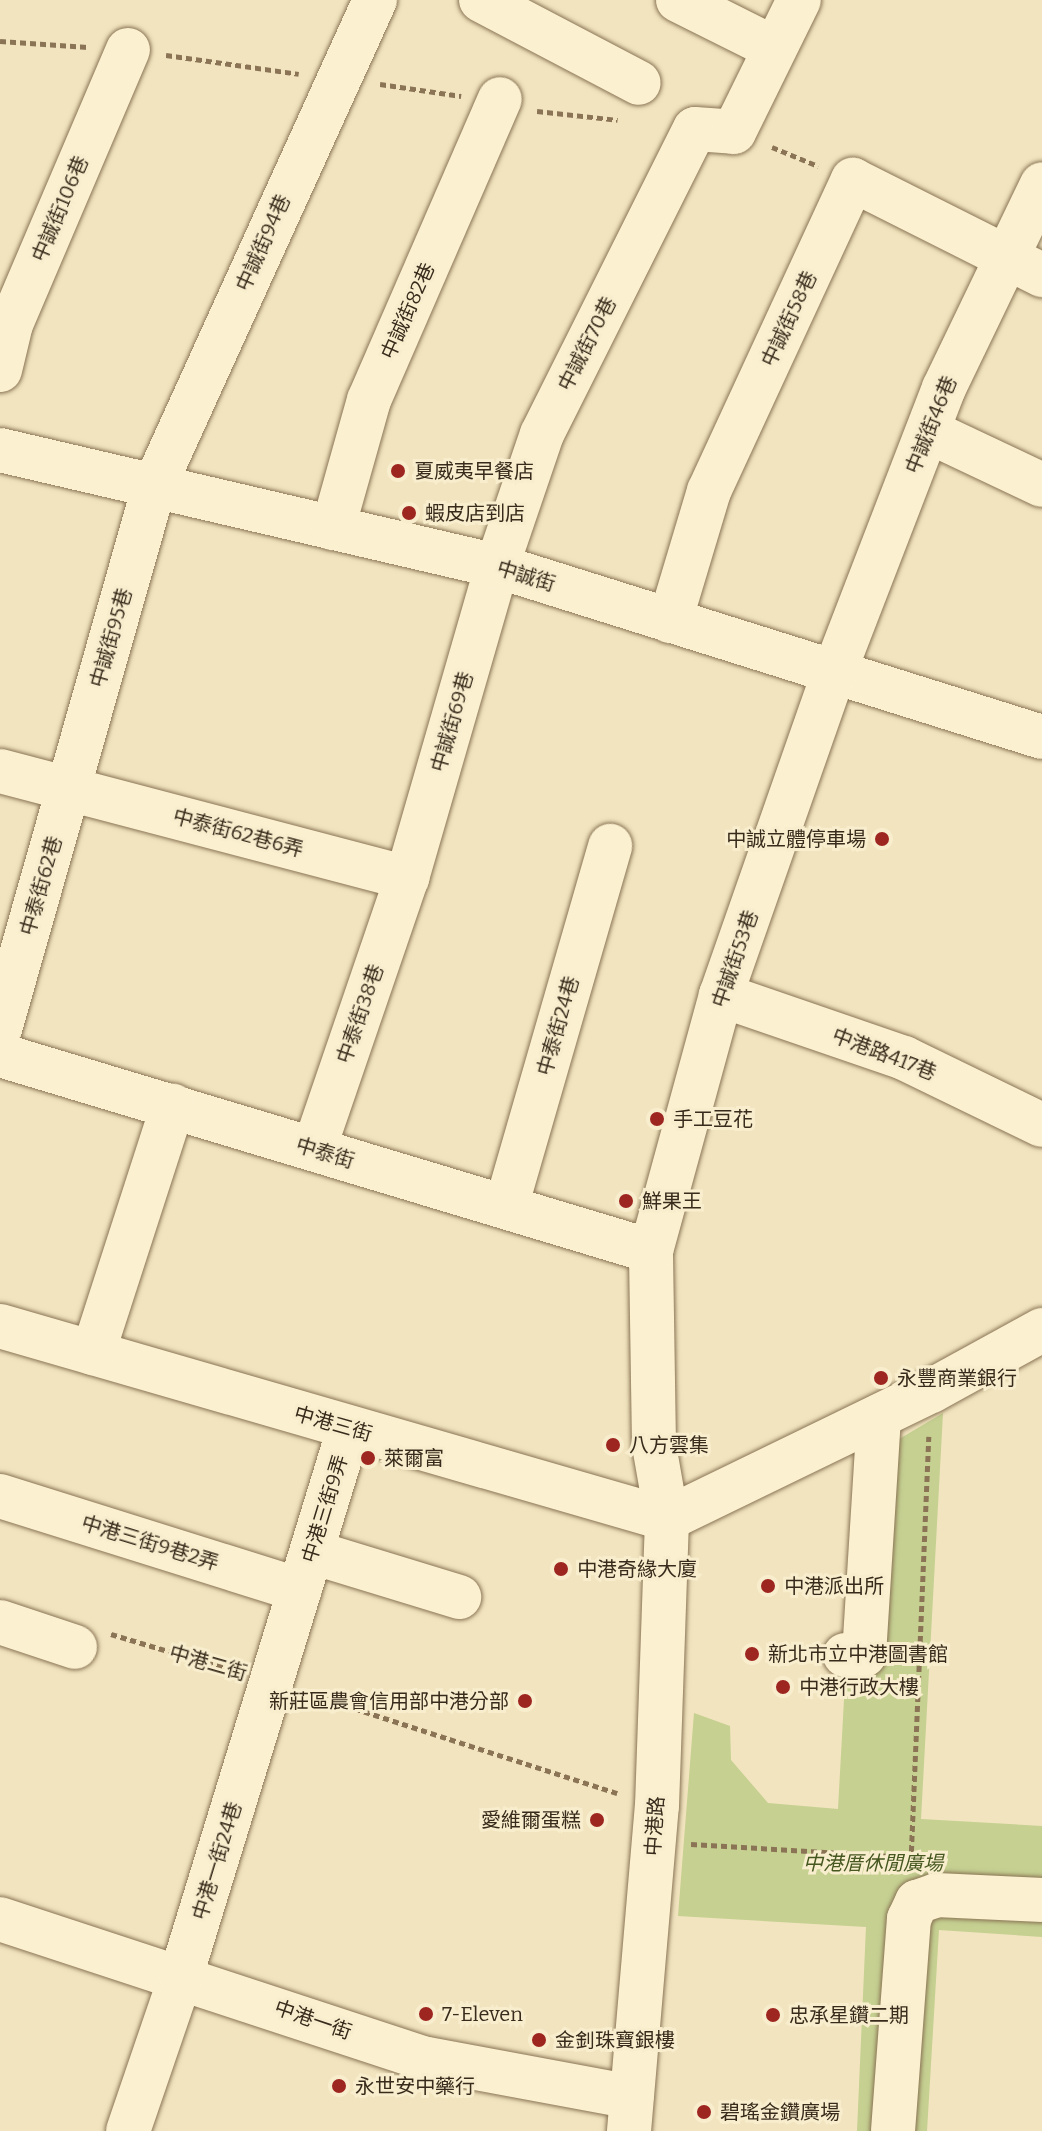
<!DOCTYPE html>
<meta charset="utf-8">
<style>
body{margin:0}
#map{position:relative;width:1042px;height:2131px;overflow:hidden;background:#f1e4be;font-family:Bitter,"Noto Sans TC",serif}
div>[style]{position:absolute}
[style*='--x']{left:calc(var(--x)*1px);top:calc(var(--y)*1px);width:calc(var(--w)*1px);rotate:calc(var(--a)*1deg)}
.green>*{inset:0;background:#c5d091}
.path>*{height:5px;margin-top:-2.5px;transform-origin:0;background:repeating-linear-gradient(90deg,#8a7455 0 6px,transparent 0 10px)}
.roads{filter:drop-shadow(0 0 2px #8a7455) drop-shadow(0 0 2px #8a7455)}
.minor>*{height:44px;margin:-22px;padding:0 22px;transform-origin:22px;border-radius:22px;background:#fbf1d1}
.dots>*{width:22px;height:22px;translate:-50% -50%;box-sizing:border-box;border:4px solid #f8eece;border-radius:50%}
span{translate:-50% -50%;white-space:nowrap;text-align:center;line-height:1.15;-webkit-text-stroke:6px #f8eece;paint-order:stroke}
.street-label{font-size:20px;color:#392b1b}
.poi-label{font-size:20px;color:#392b1b}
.left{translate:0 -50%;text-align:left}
.right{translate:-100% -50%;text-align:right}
.park-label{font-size:20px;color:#465720;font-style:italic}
</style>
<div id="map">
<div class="green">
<div style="clip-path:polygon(943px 1413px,921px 1819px,1042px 1826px,1042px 1937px,939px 1930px,927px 2131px,857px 2131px,866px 1927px,678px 1916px,694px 1713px,730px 1726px,731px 1760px,768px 1803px,838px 1809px,857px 1464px)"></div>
</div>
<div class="path">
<div style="--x:0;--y:41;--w:88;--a:3.9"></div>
<div style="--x:166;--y:55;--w:134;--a:8.1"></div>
<div style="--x:380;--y:84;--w:82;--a:8.4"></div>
<div style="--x:537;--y:111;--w:81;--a:6.3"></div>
<div style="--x:772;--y:147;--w:50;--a:22.4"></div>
<div style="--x:111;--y:1634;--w:126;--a:16.6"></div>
<div style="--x:307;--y:1693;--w:326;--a:17.9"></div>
<div style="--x:691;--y:1844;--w:222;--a:3.4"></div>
<div style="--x:911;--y:1861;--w:425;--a:-87.6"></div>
</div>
<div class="roads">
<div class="minor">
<div style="--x:481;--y:0;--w:178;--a:27.7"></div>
<div style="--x:678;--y:0;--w:107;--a:26.6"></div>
<div style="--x:0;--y:370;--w:47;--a:-76.6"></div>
<div style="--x:11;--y:324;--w:298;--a:-66.9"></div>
<div style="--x:928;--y:431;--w:126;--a:25.3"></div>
<div style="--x:0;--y:450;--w:510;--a:13.14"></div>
<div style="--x:497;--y:566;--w:571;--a:17.42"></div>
<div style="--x:333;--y:528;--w:133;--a:-74.3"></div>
<div style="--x:369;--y:400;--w:328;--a:-66.5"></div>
<div style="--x:670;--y:621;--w:136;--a:-73.3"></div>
<div style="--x:709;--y:491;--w:343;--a:-65.2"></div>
<div style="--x:853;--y:180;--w:212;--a:26.7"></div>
<div style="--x:0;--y:771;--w:421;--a:14.7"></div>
<div style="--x:721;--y:995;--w:194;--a:19"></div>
<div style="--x:904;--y:1058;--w:153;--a:25.9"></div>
<div style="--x:0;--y:1029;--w:563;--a:-74.14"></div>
<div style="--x:154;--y:487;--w:535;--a:-65.59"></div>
<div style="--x:0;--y:1055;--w:680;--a:16.76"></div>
<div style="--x:314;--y:1149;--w:287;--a:-71.1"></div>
<div style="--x:407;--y:878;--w:325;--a:-73.9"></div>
<div style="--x:497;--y:566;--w:139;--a:-71.2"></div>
<div style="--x:542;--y:434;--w:341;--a:-63.4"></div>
<div style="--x:695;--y:129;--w:39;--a:4"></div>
<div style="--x:734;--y:132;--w:147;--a:-63.8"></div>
<div style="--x:506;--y:1207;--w:376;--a:-73.9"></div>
<div style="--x:0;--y:1326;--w:694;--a:16.14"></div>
<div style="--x:667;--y:1519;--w:75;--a:-100"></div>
<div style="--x:654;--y:1445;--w:194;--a:-90.9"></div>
<div style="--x:651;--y:1251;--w:265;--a:-74.7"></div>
<div style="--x:721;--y:995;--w:341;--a:-70.7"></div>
<div style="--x:834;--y:673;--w:305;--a:-68.9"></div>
<div style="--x:944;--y:388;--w:226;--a:-64.3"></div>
<div style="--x:93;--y:1353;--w:260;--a:-72.1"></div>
<div style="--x:0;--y:1496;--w:314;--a:17.4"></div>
<div style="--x:312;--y:1552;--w:154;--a:17"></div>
<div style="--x:0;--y:1622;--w:79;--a:18.4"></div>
<div style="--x:845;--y:1655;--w:19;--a:0"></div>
<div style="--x:864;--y:1655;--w:239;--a:-86.4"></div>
<div style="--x:0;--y:1919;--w:449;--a:18.2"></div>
<div style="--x:427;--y:2059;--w:208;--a:10.5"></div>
<div style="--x:128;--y:2131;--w:164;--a:-71.1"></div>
<div style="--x:181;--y:1976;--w:572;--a:-72.93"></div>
<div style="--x:629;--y:2131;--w:326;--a:-85.1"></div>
<div style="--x:657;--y:1806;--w:287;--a:-88"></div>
<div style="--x:667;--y:1519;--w:293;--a:-25.9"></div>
<div style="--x:931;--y:1391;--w:127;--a:-28.8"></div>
<div style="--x:893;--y:2131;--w:213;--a:-85.7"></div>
<div style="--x:909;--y:1919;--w:19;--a:-65"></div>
<div style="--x:917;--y:1902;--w:21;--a:-19"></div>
<div style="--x:937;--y:1895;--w:105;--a:2.7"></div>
</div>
</div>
<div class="dots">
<div style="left:398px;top:471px;background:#9e2621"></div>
<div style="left:409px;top:513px;background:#9e2621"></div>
<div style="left:882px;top:839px;background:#9e2621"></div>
<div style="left:657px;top:1119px;background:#9e2621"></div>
<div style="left:626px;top:1201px;background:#9e2621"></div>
<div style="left:881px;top:1378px;background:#9e2621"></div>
<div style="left:613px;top:1445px;background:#9e2621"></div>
<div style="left:368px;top:1458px;background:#9e2621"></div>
<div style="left:561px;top:1569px;background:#9e2621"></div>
<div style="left:768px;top:1586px;background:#9e2621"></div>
<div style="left:752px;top:1654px;background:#9e2621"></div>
<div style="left:783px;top:1687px;background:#9e2621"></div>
<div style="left:525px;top:1701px;background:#9e2621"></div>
<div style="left:597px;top:1820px;background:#9e2621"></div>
<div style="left:426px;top:2014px;background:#9e2621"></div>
<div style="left:773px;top:2015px;background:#9e2621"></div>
<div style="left:539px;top:2040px;background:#9e2621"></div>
<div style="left:339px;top:2086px;background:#9e2621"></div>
<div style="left:704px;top:2112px;background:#9e2621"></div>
</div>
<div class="street-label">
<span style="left:60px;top:209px;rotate:-67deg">中誠街106巷</span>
<span style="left:263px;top:243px;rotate:-66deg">中誠街94巷</span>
<span style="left:408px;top:311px;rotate:-66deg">中誠街82巷</span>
<span style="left:789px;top:319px;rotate:-65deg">中誠街58巷</span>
<span style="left:587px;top:344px;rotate:-63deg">中誠街70巷</span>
<span style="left:931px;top:425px;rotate:-68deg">中誠街46巷</span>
<span style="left:526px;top:576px;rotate:17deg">中誠街</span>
<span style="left:111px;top:638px;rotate:-74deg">中誠街95巷</span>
<span style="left:452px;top:722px;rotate:-74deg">中誠街69巷</span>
<span style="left:238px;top:833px;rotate:15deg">中泰街62巷6弄</span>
<span style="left:41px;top:886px;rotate:-74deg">中泰街62巷</span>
<span style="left:735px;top:959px;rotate:-71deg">中誠街53巷</span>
<span style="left:360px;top:1014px;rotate:-71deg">中泰街38巷</span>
<span style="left:558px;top:1026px;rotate:-74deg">中泰街24巷</span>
<span style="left:884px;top:1054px;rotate:21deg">中港路417巷</span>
<span style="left:325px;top:1153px;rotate:17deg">中泰街</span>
<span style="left:333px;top:1424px;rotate:16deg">中港三街</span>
<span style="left:325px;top:1509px;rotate:-73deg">中港三街9弄</span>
<span style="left:150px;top:1543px;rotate:17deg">中港三街9巷2弄</span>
<span style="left:208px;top:1663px;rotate:16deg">中港二街</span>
<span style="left:655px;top:1826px;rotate:-86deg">中港路</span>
<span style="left:217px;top:1861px;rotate:-73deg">中港一街24巷</span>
<span style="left:313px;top:2020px;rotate:19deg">中港一街</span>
</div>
<div class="poi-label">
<span class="left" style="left:414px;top:471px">夏威夷早餐店</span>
<span class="left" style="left:425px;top:513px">蝦皮店到店</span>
<span class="right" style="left:866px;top:839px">中誠立體停車場</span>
<span class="left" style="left:673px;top:1119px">手工豆花</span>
<span class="left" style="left:642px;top:1201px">鮮果王</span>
<span class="left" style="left:897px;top:1378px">永豐商業銀行</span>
<span class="left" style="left:629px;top:1445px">八方雲集</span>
<span class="left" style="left:384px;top:1458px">萊爾富</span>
<span class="left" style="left:577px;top:1569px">中港奇緣大廈</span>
<span class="left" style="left:784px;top:1586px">中港派出所</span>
<span class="left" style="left:768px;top:1654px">新北市立中港圖書館</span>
<span class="left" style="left:799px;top:1687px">中港行政大樓</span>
<span class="right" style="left:509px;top:1701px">新莊區農會信用部中港分部</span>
<span class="right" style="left:581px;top:1820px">愛維爾蛋糕</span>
<span class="left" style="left:442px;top:2014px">7-Eleven</span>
<span class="left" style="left:789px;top:2015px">忠承星鑽二期</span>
<span class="left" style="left:555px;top:2040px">金釗珠寶銀樓</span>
<span class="left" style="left:355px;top:2086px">永世安中藥行</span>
<span class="left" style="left:720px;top:2112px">碧瑤金鑽廣場</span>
</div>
<div class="park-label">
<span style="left:873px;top:1863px">中港厝休閒廣場</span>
</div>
</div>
